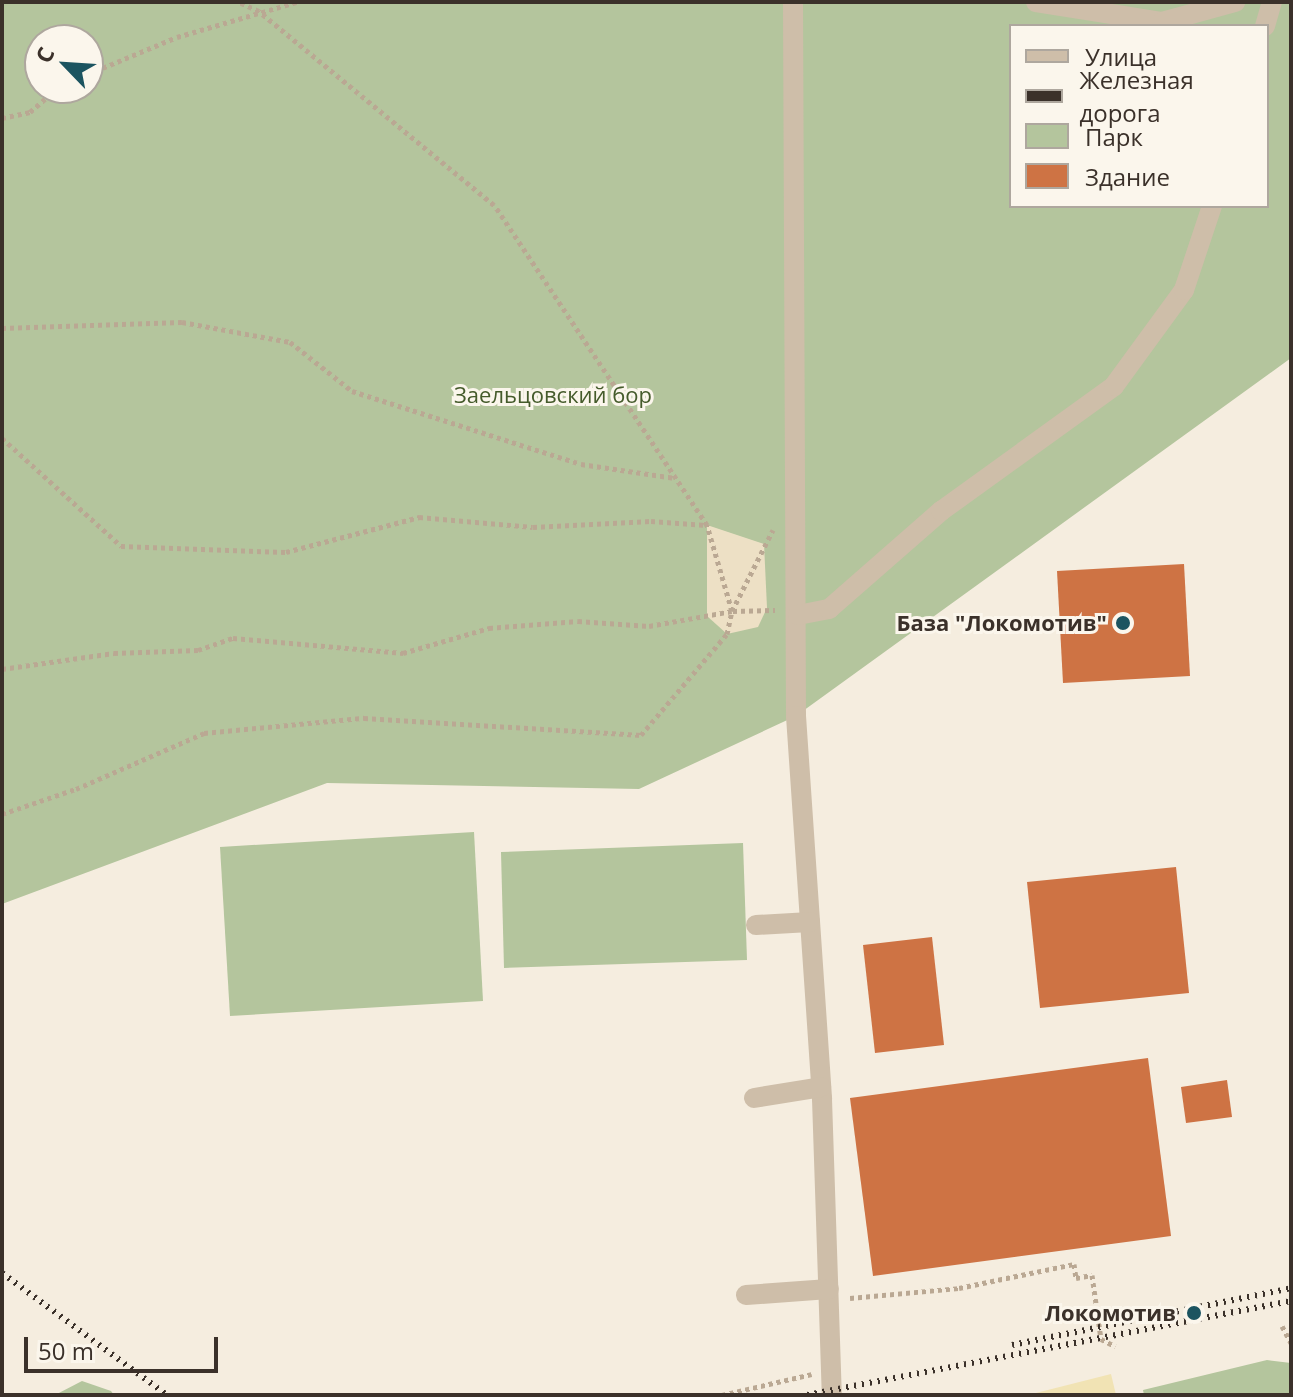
<!DOCTYPE html>
<meta charset="utf-8">
<style>
body{margin:0}
#map{position:relative;width:1293px;height:1397px;overflow:hidden;background:#f5eddf;font-family:"Open Sans",sans-serif}
div>[style]{position:absolute}
[style*='--x']{left:calc(var(--x)*1px);top:calc(var(--y)*1px);width:calc(var(--w)*1px);rotate:calc(var(--a)*1deg)}
.green>*{inset:0;background:#b4c59d}
.sand>*{inset:0;background:#f1e3b4}
.plaza>*{inset:0;background:#ede0c5}
.building>*{inset:0;background:#ce7344}
.path>*{height:5px;margin-top:-2.5px;transform-origin:0;background:repeating-linear-gradient(90deg,#baa893 0 4px,transparent 0 8px)}
.minor>*{height:20px;margin:-10px;padding:0 10px;transform-origin:10px;border-radius:10px;background:#cebea9}
.rail>*{height:6px;margin-top:-3px;transform-origin:0;background:repeating-linear-gradient(90deg,#3b312a 0 2px,transparent 0 8px)}
.dots>*{width:22px;height:22px;translate:-50% -50%;box-sizing:border-box;border:4px solid #fbf6ec;border-radius:50%}
span{translate:-50% -50%;white-space:nowrap;text-align:center;line-height:1.15;-webkit-text-stroke:6px #fbf6ec;paint-order:stroke}
.park-label{font-size:22px;color:#455b2b}
.poi-label{font-size:22px;color:#3b312a;font-weight:700}
.right{translate:-100% -50%;text-align:right}
.frame{position:absolute;inset:0;border:4px solid #3b312a;pointer-events:none}
.legend{position:absolute;left:1009px;top:24px;width:260px;height:184px;box-sizing:border-box;background:#fbf6ec;border:2px solid #aea79e;margin:0;padding:10px 14px;list-style:none;font-size:24px;color:#3b312a}
.legend li{display:flex;align-items:center;gap:16px;height:40px}
.legend b{width:40px;border:2px solid #aea79e}
.north{position:absolute;left:24px;top:24px;width:80px;height:80px;box-sizing:border-box;background:#fbf6ec;border:2px solid #aea79e;border-radius:50%;rotate:295deg;font-size:22px;font-weight:700;line-height:32px;text-align:center;color:#3b312a}
.north::after{content:'';display:block;margin:auto;width:28px;height:36px;background:#1c5460;clip-path:polygon(50% 0,100% 100%,50% 72%,0 100%)}
.scale{position:absolute;left:24px;top:1337px;width:194px;height:36px;box-sizing:border-box;border:4px solid #3b312a;border-top:0;padding-left:10px;font-size:24px;line-height:28px;white-space:nowrap;color:#3b312a;-webkit-text-stroke:6px #fbf6ec;paint-order:stroke}
</style>
<div id="map">
<div class="green">
<div style="clip-path:polygon(evenodd,2px 2px,1291px 2px,1291px 358px,796px 716px,639px 789px,327px 783px,2px 904px,2px 2px,1011px 26px,1267px 26px,1267px 206px,1011px 206px,1011px 26px,2px 2px,40px 40px,88px 40px,88px 88px,40px 88px,40px 40px)"></div>
<div style="clip-path:polygon(474px 832px,483px 1001px,230px 1016px,220px 847px)"></div>
<div style="clip-path:polygon(743px 843px,747px 960px,504px 968px,501px 852px)"></div>
<div style="clip-path:polygon(1267px 1360px,1291px 1363px,1291px 1395px,1144px 1395px,1143px 1390px)"></div>
<div style="clip-path:polygon(82px 1381px,111px 1391px,114px 1395px,55px 1395px)"></div>
</div>
<div class="sand">
<div style="clip-path:polygon(1111px 1374px,1116px 1395px,1028px 1395px)"></div>
</div>
<div class="plaza">
<div style="clip-path:polygon(707px 525px,764px 544px,767px 608px,758px 627px,727px 634px,707px 616px)"></div>
</div>
<div class="building">
<div style="clip-path:polygon(1184px 564px,1190px 676px,1063px 683px,1057px 571px)"></div>
<div style="clip-path:polygon(1176px 867px,1189px 993px,1040px 1008px,1027px 882px)"></div>
<div style="clip-path:polygon(932px 937px,944px 1045px,875px 1053px,863px 945px)"></div>
<div style="clip-path:polygon(1148px 1058px,1171px 1236px,873px 1276px,850px 1098px)"></div>
<div style="clip-path:polygon(1227px 1080px,1232px 1117px,1186px 1123px,1181px 1087px)"></div>
</div>
<div class="path">
<div style="--x:88;--y:74;--w:96;--a:-22.6"></div>
<div style="--x:177;--y:37;--w:125;--a:-16.3"></div>
<div style="--x:2;--y:118;--w:29;--a:-12"></div>
<div style="--x:30;--y:112;--w:37;--a:-41"></div>
<div style="--x:2;--y:328;--w:180;--a:-1.9"></div>
<div style="--x:182;--y:322;--w:110;--a:10.5"></div>
<div style="--x:290;--y:342;--w:79;--a:38.3"></div>
<div style="--x:352;--y:391;--w:240;--a:17.7"></div>
<div style="--x:581;--y:464;--w:95;--a:8.5"></div>
<div style="--x:2;--y:438;--w:161;--a:42.2"></div>
<div style="--x:121;--y:546;--w:165;--a:2.1"></div>
<div style="--x:286;--y:552;--w:138;--a:-14.7"></div>
<div style="--x:419;--y:517;--w:114;--a:5"></div>
<div style="--x:533;--y:527;--w:118;--a:-2.9"></div>
<div style="--x:651;--y:521;--w:55;--a:4.2"></div>
<div style="--x:733;--y:611;--w:42;--a:-1.4"></div>
<div style="--x:2;--y:669;--w:113;--a:-8.1"></div>
<div style="--x:114;--y:653;--w:84;--a:-2"></div>
<div style="--x:198;--y:650;--w:37;--a:-19"></div>
<div style="--x:233;--y:638;--w:171;--a:5"></div>
<div style="--x:403;--y:653;--w:90;--a:-16.2"></div>
<div style="--x:489;--y:628;--w:89;--a:-4.5"></div>
<div style="--x:578;--y:621;--w:71;--a:4"></div>
<div style="--x:649;--y:626;--w:84;--a:-10.2"></div>
<div style="--x:732;--y:611;--w:91;--a:-63.2"></div>
<div style="--x:2;--y:814;--w:78;--a:-18.7"></div>
<div style="--x:76;--y:789;--w:140;--a:-23.6"></div>
<div style="--x:204;--y:733;--w:161;--a:-5.4"></div>
<div style="--x:364;--y:718;--w:278;--a:3.5"></div>
<div style="--x:641;--y:735;--w:133;--a:-49.6"></div>
<div style="--x:727;--y:634;--w:24;--a:-78"></div>
<div style="--x:732;--y:611;--w:90;--a:-106.2"></div>
<div style="--x:707;--y:525;--w:384;--a:-123.6"></div>
<div style="--x:494;--y:205;--w:305;--a:-140.5"></div>
<div style="--x:259;--y:11;--w:22;--a:-156"></div>
<div style="--x:850;--y:1298;--w:109;--a:-5.2"></div>
<div style="--x:959;--y:1288;--w:117;--a:-11.8"></div>
<div style="--x:1074;--y:1264;--w:14;--a:82"></div>
<div style="--x:1076;--y:1278;--w:16;--a:-11"></div>
<div style="--x:1092;--y:1275;--w:65;--a:82"></div>
<div style="--x:1101;--y:1339;--w:16;--a:27"></div>
<div style="--x:1282;--y:1326;--w:19;--a:62"></div>
<div style="--x:722;--y:1395;--w:92;--a:-13.1"></div>
</div>
<div class="minor">
<div style="--x:793;--y:2;--w:714;--a:89.76"></div>
<div style="--x:796;--y:716;--w:384;--a:86.1"></div>
<div style="--x:822;--y:1099;--w:296;--a:88.1"></div>
<div style="--x:1036;--y:2;--w:128;--a:9"></div>
<div style="--x:1162;--y:22;--w:76;--a:-15.3"></div>
<div style="--x:1265;--y:26;--w:25;--a:-74"></div>
<div style="--x:798;--y:615;--w:32;--a:-11"></div>
<div style="--x:829;--y:609;--w:149;--a:-41.2"></div>
<div style="--x:941;--y:511;--w:213;--a:-35.8"></div>
<div style="--x:1114;--y:386;--w:119;--a:-53.9"></div>
<div style="--x:1184;--y:290;--w:89;--a:-71.6"></div>
<div style="--x:756;--y:925;--w:54;--a:-3.2"></div>
<div style="--x:754;--y:1098;--w:68;--a:-9.3"></div>
<div style="--x:746;--y:1295;--w:83;--a:-4.1"></div>
</div>
<div class="rail">
<div style="--x:2;--y:1273;--w:205;--a:36.5"></div>
<div style="--x:1012;--y:1345;--w:285;--a:-11.5"></div>
<div style="--x:807;--y:1395;--w:493;--a:-11"></div>
</div>
<div class="dots">
<div style="left:1123px;top:623px;background:#1c5460"></div>
<div style="left:1194px;top:1313px;background:#1c5460"></div>
</div>
<div class="park-label">
<span style="left:553px;top:395px">Заельцовский бор</span>
</div>
<div class="poi-label">
<span class="right" style="left:1107px;top:623px">База "Локомотив"</span>
<span class="right" style="left:1176px;top:1313px">Локомотив</span>
</div>
<div class="frame"></div>
<ul class="legend">
<li><b style="height:10px;background:#cebea9"></b>Улица</li>
<li><b style="height:10px;background:#3b312a"></b>Железная дорога</li>
<li><b style="height:22px;background:#b4c59d"></b>Парк</li>
<li><b style="height:22px;background:#ce7344"></b>Здание</li>
</ul>
<div class="north">С</div>
<div class="scale">50 m</div>
</div>
